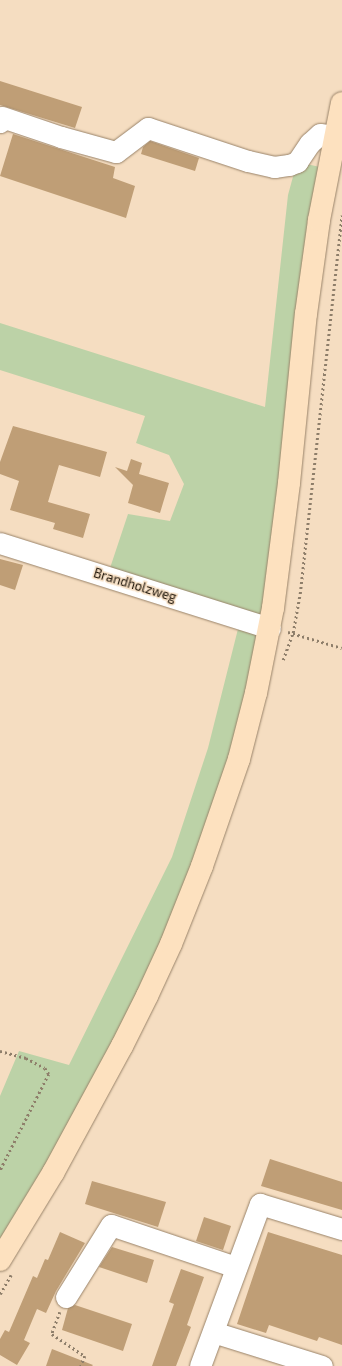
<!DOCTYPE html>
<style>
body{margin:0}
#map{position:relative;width:342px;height:1366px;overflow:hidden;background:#f5ddc1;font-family:"Exo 2",sans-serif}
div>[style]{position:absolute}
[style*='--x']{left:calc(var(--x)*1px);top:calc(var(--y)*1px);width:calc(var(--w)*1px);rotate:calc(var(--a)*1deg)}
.green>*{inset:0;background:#bcd2a7}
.building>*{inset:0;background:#bf9e76}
.path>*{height:2.5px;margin-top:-1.25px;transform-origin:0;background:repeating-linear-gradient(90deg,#8e7e6a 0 2px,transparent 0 5px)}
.roads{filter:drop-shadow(0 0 1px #998369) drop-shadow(0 0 1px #998369)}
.minor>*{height:21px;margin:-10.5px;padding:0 10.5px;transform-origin:10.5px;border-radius:10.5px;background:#fff}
.major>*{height:22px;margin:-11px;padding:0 11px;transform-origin:11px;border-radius:11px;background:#fde1bf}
span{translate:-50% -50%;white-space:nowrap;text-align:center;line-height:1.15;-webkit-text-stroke:3px #f5ddc1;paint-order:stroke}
.street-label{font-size:13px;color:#1b1309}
</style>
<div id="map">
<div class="green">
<div style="clip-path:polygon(297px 162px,320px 167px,262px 624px,228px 767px,163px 939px,125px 1021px,53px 1154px,0 1239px,0 1096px,19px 1051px,69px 1065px,172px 857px,208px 748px,241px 617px,108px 574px,128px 514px,170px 521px,184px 484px,169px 455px,136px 443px,145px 416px,0 370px,0 323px,265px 407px,288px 195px)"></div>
</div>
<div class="building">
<div style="clip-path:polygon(0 81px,82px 107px,75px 128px,0 105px)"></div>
<div style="clip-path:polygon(13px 134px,115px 167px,113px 178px,135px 186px,126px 218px,0 176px)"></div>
<div style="clip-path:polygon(150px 141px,199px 158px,195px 171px,141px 154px,143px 147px)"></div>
<div style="clip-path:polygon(13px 426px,107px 452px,100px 477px,59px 465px,48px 502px,90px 514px,83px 538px,53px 529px,55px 523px,10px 510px,19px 481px,0 474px,0 462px)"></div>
<div style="clip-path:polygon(131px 459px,142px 463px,139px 474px,169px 483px,160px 513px,128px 503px,133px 485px,115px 467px,127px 471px)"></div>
<div style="clip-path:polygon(0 559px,23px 565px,15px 590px,0 585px)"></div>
<div style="clip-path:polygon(270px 1159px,342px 1182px,342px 1210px,261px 1186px)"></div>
<div style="clip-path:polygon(92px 1181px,166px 1202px,158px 1227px,85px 1204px)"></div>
<div style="clip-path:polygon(204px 1217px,231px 1226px,223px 1250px,196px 1241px)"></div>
<div style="clip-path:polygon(60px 1232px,85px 1243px,56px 1291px,46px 1313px,37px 1309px,24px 1340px,30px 1343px,17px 1365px,0 1355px,0 1339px,5px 1330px,9px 1332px,33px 1276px,37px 1278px,45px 1259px,48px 1260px)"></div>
<div style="clip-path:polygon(268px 1232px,342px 1255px,342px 1345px,319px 1337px,317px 1341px,269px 1325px,266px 1333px,237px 1324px)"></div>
<div style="clip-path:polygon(112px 1247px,154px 1260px,147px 1283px,99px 1267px)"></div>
<div style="clip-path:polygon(181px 1269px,204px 1277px,187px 1325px,191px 1327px,176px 1366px,152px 1366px,174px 1304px,169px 1302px)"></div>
<div style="clip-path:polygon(75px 1305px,132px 1324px,123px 1351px,62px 1330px,68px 1308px)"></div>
<div style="clip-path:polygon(52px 1349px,93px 1365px,92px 1366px,46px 1366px)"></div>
</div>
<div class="path">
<div style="--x:288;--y:632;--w:56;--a:16.5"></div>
<div style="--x:283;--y:660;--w:29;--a:-70"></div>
<div style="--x:293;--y:633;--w:40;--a:-80"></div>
<div style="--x:300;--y:594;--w:381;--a:-83.7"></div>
<div style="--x:0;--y:1051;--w:27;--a:15"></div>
<div style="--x:26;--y:1058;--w:21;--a:28"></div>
<div style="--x:45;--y:1068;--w:7;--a:56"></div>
<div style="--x:49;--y:1074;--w:109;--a:116.8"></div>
<div style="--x:0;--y:1294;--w:22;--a:-60"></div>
<div style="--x:60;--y:1312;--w:23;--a:110"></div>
<div style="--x:52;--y:1334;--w:40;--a:34"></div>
<div style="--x:85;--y:1356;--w:11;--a:112"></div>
</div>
<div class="roads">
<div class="minor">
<div style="--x:0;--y:122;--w:5;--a:-68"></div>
<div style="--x:2;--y:117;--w:62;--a:18.7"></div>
<div style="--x:61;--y:137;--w:57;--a:15.3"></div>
<div style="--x:116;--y:152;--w:40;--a:-37"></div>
<div style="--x:148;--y:128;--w:105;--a:18.3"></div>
<div style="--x:248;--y:161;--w:27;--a:13"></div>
<div style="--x:274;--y:167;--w:15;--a:-8"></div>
<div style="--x:289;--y:165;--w:9;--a:-21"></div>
<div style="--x:297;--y:162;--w:23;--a:-56"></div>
<div style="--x:310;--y:143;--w:13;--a:-42"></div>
<div style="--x:320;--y:134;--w:15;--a:8"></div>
<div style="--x:0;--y:543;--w:283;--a:17.5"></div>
<div style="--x:66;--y:1297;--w:85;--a:-58"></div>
<div style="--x:111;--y:1225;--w:132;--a:18.6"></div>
<div style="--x:213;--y:1332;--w:114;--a:17.3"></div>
<div style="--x:200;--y:1366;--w:173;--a:-69.7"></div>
<div style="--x:260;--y:1204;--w:86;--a:17"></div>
</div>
<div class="major">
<div style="--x:0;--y:1260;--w:102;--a:-58.7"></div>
<div style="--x:53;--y:1173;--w:145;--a:-61.5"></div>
<div style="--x:122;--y:1046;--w:56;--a:-63.4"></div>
<div style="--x:147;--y:996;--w:57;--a:-65.2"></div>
<div style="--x:171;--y:944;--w:84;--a:-68.3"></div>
<div style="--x:202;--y:866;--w:113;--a:-70.9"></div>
<div style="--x:239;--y:759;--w:68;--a:-75.6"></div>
<div style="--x:256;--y:693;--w:87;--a:-78.7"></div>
<div style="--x:273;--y:608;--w:126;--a:-82.7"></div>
<div style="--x:289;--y:483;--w:170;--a:-84.3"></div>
<div style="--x:306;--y:314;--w:95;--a:-82.1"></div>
<div style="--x:319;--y:220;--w:119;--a:-78.9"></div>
</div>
</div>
<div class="street-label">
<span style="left:135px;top:585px;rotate:17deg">Brandholzweg</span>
</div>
</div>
